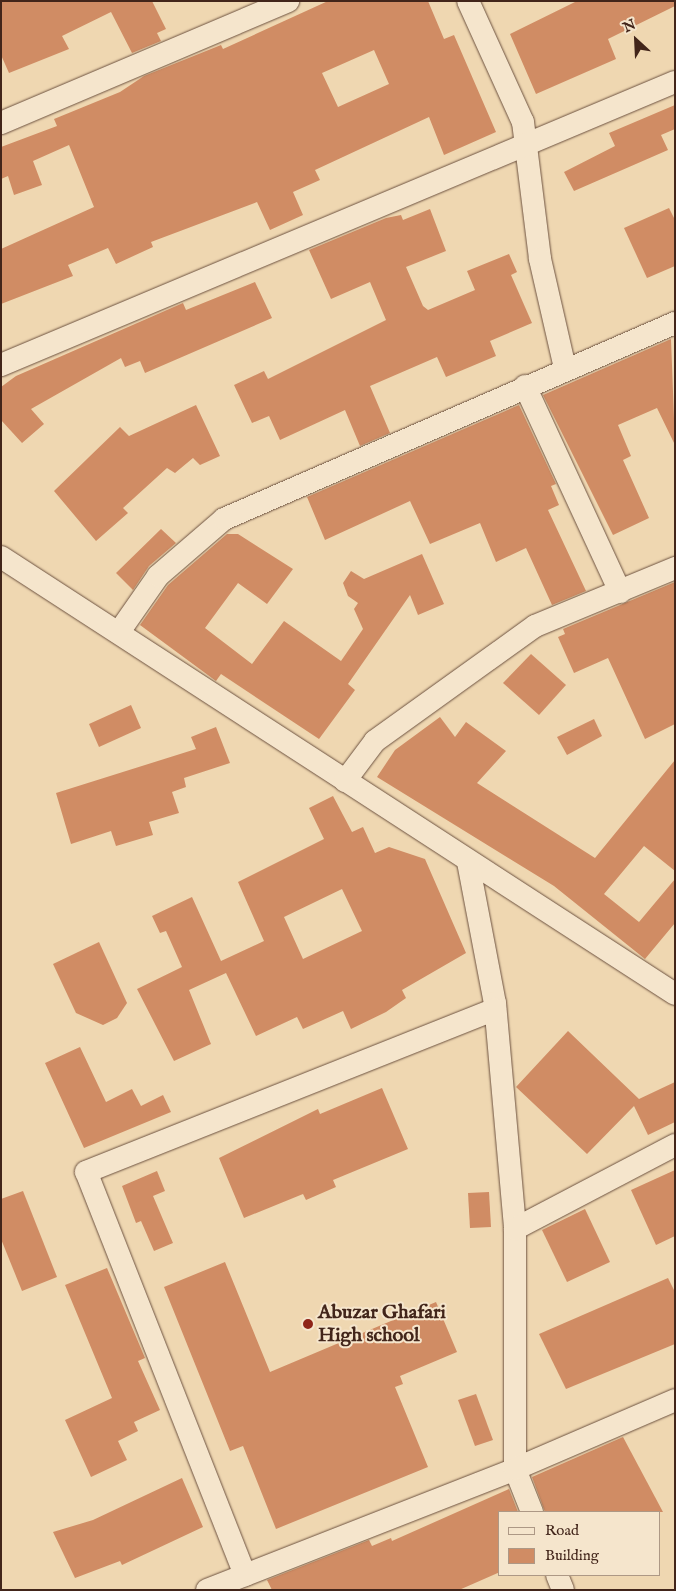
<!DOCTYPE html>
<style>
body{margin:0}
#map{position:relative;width:676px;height:1591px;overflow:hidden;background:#efd7b1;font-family:"IM FELL English",serif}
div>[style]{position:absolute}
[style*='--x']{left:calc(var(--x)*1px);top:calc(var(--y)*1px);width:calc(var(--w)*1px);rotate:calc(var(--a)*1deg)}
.building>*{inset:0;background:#d08c64}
.roads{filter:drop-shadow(0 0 1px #6d5240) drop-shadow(0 0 1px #6d5240)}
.street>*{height:22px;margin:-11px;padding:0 11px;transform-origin:11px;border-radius:11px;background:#f5e5cc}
.dots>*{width:14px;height:14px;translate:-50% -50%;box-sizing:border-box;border:2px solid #f5e5cc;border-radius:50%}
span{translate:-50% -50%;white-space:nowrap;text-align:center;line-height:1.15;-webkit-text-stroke:4px #f5e5cc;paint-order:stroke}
.poi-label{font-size:20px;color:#42251a;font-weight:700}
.left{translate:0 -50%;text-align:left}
.frame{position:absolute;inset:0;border:2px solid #42251a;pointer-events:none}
.legend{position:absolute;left:498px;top:1511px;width:162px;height:65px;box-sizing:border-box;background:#f5e5cc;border:1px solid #ad9885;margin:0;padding:6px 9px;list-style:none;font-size:15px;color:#42251a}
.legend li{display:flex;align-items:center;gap:10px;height:25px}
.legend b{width:25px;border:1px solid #ad9885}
.north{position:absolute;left:611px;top:15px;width:50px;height:50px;-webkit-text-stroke:4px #f5e5cc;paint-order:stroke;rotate:335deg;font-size:14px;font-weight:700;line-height:20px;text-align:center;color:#42251a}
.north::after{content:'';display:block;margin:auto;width:18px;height:22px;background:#42251a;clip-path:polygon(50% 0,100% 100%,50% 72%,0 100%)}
</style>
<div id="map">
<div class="building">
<div style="clip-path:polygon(1px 1px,152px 1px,166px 29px,157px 33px,161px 41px,132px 53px,111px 12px,62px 36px,69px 49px,9px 73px,1px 55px)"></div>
<div style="clip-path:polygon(evenodd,328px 1px,428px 1px,444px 39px,454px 35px,496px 132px,444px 155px,429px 117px,315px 170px,320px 180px,293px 192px,303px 215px,270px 230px,257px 202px,151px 242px,153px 247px,116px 264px,108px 248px,68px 265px,73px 276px,1px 304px,1px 249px,94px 207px,69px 145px,33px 161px,42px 185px,14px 195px,8px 176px,1px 179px,1px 147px,57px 126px,54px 119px,120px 92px,144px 76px,221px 45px,223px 49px,328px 1px,374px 50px,389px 84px,338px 107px,322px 73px,374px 50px)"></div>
<div style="clip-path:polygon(577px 1px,675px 1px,675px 6px,608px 39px,616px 59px,536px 94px,510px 34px)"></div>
<div style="clip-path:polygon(675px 105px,675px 129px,661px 135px,668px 150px,574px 191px,564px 172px,615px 146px,609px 133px)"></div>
<div style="clip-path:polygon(669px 208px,675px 220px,675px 266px,647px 278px,624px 228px)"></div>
<div style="clip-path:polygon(430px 209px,446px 251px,406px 267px,423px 306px,428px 310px,475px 290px,467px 271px,509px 254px,517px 272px,511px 275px,532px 323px,490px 341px,496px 356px,446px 377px,437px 357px,370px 386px,390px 433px,360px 446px,345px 410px,280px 440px,269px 416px,252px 423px,234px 385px,264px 371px,268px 379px,386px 320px,370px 282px,331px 299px,309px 250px,386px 218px,401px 215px,403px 220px)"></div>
<div style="clip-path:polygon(255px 282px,272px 318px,145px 373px,140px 361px,125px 367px,121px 358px,31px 409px,44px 424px,22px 443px,1px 420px,1px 387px,16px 376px,183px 303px,186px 310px)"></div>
<div style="clip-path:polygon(671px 339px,675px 445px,657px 408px,618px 425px,631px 456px,623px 460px,649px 518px,613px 535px,543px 395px)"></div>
<div style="clip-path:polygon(196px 405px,220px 456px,200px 465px,193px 458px,175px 473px,167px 468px,123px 508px,128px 513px,96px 541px,54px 491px,120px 427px,129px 436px)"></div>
<div style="clip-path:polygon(519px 405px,556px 484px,551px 486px,559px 505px,548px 510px,586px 591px,552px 605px,526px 548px,496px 562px,480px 523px,430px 544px,410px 501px,325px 540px,307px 497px)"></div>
<div style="clip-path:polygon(161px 529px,176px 543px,149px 566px,133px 590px,116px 573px)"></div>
<div style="clip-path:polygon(227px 534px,238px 534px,293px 569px,267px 604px,238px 583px,205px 628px,252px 664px,284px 621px,341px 661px,363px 629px,354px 609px,358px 603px,348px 596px,343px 583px,351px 571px,364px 579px,422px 554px,444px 604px,418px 615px,410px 595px,348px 684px,355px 690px,319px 739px,221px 674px,216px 681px,140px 625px,168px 585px)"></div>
<div style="clip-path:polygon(675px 582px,675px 724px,645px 739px,608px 658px,574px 673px,558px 637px,565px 634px,563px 629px)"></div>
<div style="clip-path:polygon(531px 654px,566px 685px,539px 715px,503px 683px)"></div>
<div style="clip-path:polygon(131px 705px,141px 728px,99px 747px,89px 724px)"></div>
<div style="clip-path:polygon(440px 717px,455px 737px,466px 722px,506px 751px,477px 783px,595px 858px,675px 760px,675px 871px,644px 846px,604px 894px,639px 922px,675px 879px,675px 923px,645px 959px,554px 886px,377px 777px,395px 750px)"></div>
<div style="clip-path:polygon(594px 719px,602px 736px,567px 755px,557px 737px)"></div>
<div style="clip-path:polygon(216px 727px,230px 763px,184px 778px,186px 787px,172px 792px,179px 813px,149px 822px,153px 835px,116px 846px,111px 831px,71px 844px,56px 793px,196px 749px,191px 737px)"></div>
<div style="clip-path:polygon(evenodd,333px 796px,352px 832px,363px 827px,375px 853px,389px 847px,425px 859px,466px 953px,402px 990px,406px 998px,386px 1012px,351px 1029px,343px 1011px,303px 1029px,297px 1017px,256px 1036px,226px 973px,189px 990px,211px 1044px,174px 1061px,137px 989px,182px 967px,166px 931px,160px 933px,152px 916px,192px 897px,221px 961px,264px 941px,238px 882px,324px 839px,309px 808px,333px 796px,342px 889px,362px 931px,303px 959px,284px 917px,342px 889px)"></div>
<div style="clip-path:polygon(99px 942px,127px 1003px,117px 1018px,103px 1025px,76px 1013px,53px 964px)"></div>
<div style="clip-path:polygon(568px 1031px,639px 1099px,675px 1082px,675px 1122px,648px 1135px,634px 1106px,587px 1154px,516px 1087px)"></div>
<div style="clip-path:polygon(80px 1047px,106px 1102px,132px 1089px,141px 1106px,163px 1095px,171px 1112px,84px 1148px,45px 1063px)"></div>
<div style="clip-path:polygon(382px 1088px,408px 1149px,333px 1180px,336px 1187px,306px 1200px,303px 1194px,244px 1218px,219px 1158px,318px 1109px,320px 1114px)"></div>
<div style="clip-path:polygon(675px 1170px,675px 1236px,656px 1245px,631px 1190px)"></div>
<div style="clip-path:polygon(157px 1171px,165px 1191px,153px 1196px,173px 1243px,154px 1251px,141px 1221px,136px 1223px,122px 1186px)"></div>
<div style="clip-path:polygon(23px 1191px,57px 1277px,22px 1291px,1px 1239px,1px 1199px)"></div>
<div style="clip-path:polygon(489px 1192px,491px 1227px,470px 1228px,468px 1193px)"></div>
<div style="clip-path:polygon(585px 1209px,610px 1262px,567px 1282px,542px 1230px)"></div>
<div style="clip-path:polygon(225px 1262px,270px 1372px,436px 1302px,457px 1352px,400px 1376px,403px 1384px,395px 1387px,428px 1467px,276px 1529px,243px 1446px,230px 1451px,164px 1287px)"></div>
<div style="clip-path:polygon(107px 1268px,145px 1358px,138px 1361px,160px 1410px,134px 1422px,138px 1431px,118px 1441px,127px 1460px,91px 1477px,65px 1420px,112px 1398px,65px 1285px)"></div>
<div style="clip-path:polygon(668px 1278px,675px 1292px,675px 1344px,566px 1389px,539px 1334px)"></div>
<div style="clip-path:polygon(476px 1394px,493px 1440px,475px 1446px,458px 1400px)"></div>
<div style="clip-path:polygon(623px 1437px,663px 1512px,545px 1512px,532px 1477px)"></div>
<div style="clip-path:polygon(182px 1478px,203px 1527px,122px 1565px,120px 1561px,75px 1578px,53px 1532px,93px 1520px)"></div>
<div style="clip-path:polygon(509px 1489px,518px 1512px,500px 1512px,500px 1572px,459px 1590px,272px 1590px,267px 1580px,369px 1540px,372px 1546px,391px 1538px,392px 1541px)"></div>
</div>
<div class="roads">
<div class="street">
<div style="--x:468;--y:1;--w:133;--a:65.6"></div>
<div style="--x:523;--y:122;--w:138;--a:82.9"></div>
<div style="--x:540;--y:259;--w:112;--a:77.1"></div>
<div style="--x:1;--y:123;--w:312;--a:-23"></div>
<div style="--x:1;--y:365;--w:731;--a:-22.78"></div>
<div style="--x:525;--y:386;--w:227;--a:65.2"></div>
<div style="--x:1;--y:557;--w:803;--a:32.96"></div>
<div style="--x:119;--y:632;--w:68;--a:-55.1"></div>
<div style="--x:158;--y:576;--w:87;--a:-40.8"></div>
<div style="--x:224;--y:519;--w:492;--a:-23.5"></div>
<div style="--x:345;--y:781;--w:50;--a:-53.1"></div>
<div style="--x:375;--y:741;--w:197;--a:-35.7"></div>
<div style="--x:535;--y:626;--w:152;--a:-22.5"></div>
<div style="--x:468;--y:862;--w:144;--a:79.2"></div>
<div style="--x:495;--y:1003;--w:227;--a:84.9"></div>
<div style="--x:515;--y:1229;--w:240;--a:90"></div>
<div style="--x:515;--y:1469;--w:46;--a:68.4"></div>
<div style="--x:515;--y:1229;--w:181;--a:-27.7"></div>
<div style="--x:245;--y:1575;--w:433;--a:-111.5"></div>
<div style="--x:86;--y:1172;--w:440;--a:-21.7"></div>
<div style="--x:557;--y:1575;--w:16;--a:68"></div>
<div style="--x:207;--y:1590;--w:331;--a:-21.4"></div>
<div style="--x:515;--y:1469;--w:174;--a:-23.3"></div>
</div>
</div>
<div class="dots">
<div style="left:308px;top:1324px;background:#8f2418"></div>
</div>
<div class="poi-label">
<span class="left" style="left:318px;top:1324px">Abuzar Ghafari<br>High school</span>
</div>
<div class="frame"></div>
<ul class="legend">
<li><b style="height:6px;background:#f5e5cc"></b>Road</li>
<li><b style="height:14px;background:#d08c64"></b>Building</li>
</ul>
<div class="north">N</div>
</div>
